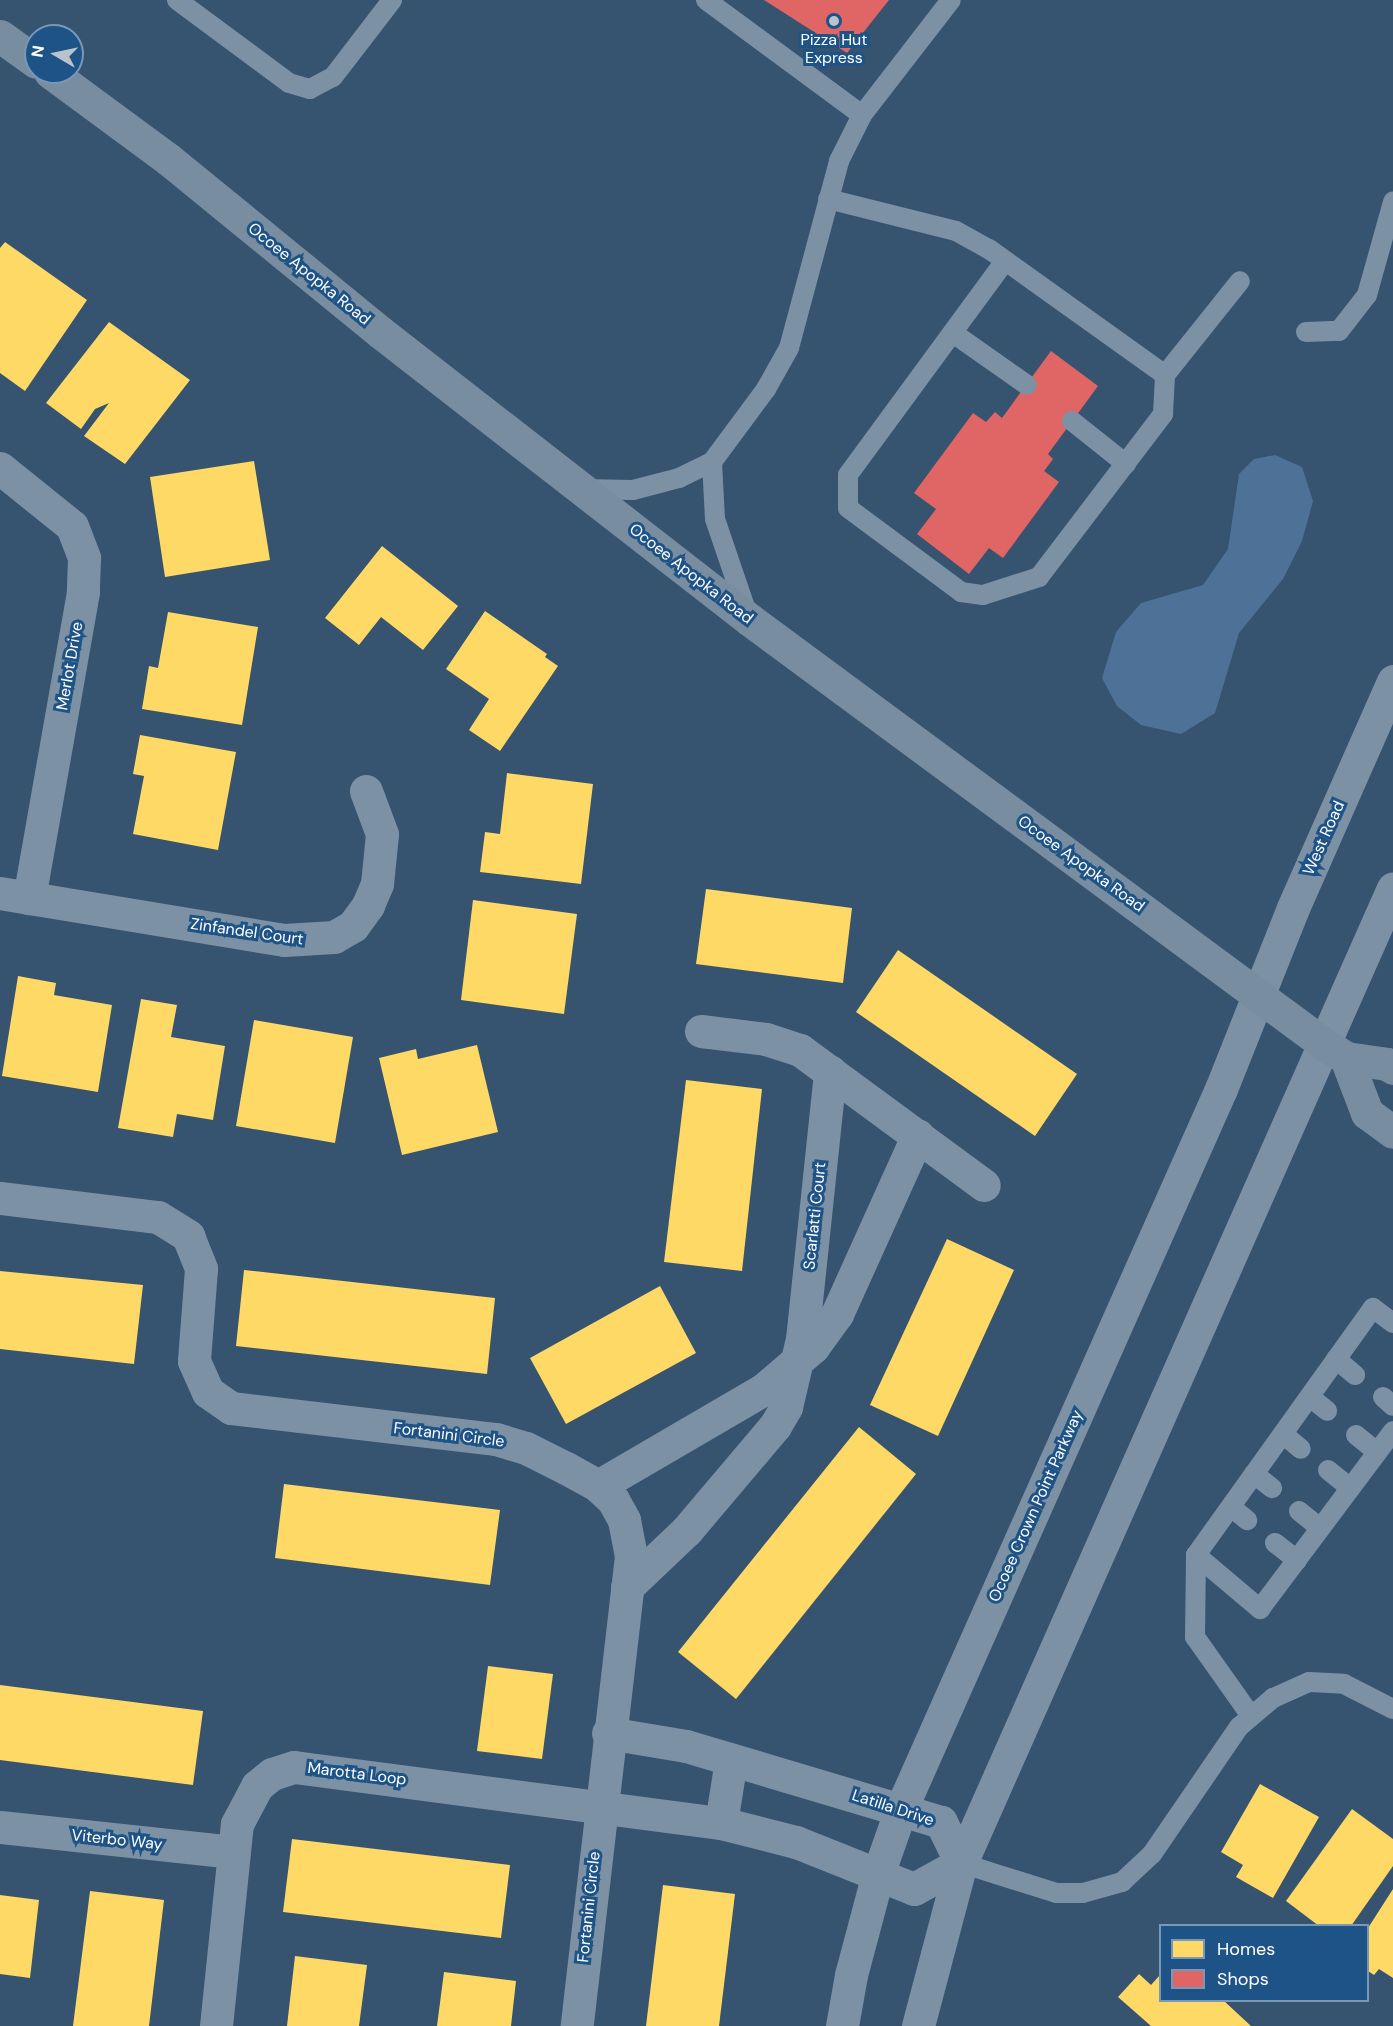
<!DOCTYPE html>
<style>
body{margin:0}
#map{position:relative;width:1393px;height:2026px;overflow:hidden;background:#36536f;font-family:"DM Sans",sans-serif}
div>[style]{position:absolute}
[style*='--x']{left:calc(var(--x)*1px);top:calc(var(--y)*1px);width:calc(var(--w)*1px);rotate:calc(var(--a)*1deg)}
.water>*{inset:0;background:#4e7297}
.homes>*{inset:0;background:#ffd966}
.shops>*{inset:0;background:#e06666}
.service>*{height:20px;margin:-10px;padding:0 10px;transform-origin:10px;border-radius:10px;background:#7d91a5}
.minor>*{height:33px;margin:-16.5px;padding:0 16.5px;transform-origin:16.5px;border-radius:16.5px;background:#7d91a5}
.tertiary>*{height:33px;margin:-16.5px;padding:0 16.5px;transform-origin:16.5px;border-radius:16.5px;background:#7d91a5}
.secondary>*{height:33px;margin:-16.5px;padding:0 16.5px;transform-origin:16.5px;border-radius:16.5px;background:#788da0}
.dots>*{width:16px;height:16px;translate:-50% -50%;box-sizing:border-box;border:3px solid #1e5387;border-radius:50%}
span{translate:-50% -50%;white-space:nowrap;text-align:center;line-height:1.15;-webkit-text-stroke:6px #1e5387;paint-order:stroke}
.poi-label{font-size:16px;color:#fff}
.street-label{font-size:16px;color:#fff}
.legend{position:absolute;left:1159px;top:1924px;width:210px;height:78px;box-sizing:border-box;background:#1e5387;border:2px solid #7898b7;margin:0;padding:8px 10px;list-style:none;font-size:18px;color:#fff}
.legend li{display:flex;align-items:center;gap:12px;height:30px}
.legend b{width:30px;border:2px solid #7898b7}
.north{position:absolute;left:24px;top:24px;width:60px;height:60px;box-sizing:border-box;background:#1e5387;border:2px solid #7898b7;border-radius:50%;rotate:279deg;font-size:16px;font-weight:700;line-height:24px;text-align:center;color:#fff}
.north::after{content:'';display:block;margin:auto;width:21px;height:27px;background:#b9c3cd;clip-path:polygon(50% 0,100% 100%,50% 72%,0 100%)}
</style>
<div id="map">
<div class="water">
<div style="clip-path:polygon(1275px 455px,1302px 467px,1313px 501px,1302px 541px,1283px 579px,1239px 633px,1215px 713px,1181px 734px,1141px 725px,1117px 706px,1102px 678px,1116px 632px,1141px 603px,1203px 585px,1228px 549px,1239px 474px,1254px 459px)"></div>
</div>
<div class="homes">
<div style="clip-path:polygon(5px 242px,87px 300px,25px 391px,0 373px,0 248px)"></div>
<div style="clip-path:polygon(109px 322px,190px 380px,125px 464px,84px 436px,109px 403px,95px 409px,81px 429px,46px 403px)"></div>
<div style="clip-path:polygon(254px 461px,270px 560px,165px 577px,150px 477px)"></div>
<div style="clip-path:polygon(382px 546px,458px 606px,423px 650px,381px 617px,359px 645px,325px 618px)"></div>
<div style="clip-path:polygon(485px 611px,547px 654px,545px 657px,558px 666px,500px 751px,469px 730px,489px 699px,446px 669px)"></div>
<div style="clip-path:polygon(168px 612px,258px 627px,242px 725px,142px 709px,149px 666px,158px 668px)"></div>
<div style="clip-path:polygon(140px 735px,236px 752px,218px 850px,133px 834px,144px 776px,133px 774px)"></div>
<div style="clip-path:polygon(507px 773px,593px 784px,581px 884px,480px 872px,485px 832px,500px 834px)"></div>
<div style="clip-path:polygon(706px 889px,852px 908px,843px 983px,696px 964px)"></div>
<div style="clip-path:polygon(473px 900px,577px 914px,564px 1014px,461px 1000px)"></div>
<div style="clip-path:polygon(898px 950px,1077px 1074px,1035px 1136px,856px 1012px)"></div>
<div style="clip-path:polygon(18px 976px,56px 983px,54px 995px,112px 1005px,98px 1092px,2px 1076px)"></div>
<div style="clip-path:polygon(141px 999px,177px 1005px,171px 1037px,225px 1046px,213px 1120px,177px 1114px,173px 1137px,118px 1128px)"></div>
<div style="clip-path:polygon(254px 1020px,353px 1037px,335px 1143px,236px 1126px)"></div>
<div style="clip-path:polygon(477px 1045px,498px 1132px,402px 1155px,379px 1058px,416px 1049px,418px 1059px)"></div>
<div style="clip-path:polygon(686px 1080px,762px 1089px,742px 1271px,664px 1262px)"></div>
<div style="clip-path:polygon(947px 1239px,1014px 1270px,938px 1436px,870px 1405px)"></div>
<div style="clip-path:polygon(244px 1270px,495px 1298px,487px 1374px,236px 1346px)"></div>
<div style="clip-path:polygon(0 1271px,143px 1285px,134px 1364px,0 1349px)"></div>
<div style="clip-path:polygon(660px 1286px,696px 1353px,566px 1424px,530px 1358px)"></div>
<div style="clip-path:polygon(859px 1427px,916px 1474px,736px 1699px,678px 1652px)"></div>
<div style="clip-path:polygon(284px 1484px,500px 1510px,490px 1585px,275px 1558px)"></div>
<div style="clip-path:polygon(488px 1666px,553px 1674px,542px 1759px,477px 1751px)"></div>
<div style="clip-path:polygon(0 1685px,203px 1711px,193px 1785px,0 1760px)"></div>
<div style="clip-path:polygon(1260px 1784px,1319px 1817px,1273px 1898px,1236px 1877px,1243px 1865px,1221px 1852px)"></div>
<div style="clip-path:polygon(1352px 1809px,1393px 1839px,1393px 1866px,1351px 1926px,1319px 1926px,1286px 1901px)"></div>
<div style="clip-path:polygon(292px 1839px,510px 1865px,501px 1938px,283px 1912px)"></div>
<div style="clip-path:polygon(663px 1885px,735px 1894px,719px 2026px,646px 2026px)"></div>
<div style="clip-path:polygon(1393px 1889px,1393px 1978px,1379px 1969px,1374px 1975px,1368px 1971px,1368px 1928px)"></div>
<div style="clip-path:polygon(90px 1891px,164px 1900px,149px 2026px,73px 2026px)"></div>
<div style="clip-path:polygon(0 1895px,39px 1900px,30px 1978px,0 1974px)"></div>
<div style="clip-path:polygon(295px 1956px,367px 1965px,359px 2026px,287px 2026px)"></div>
<div style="clip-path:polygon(444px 1972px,516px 1981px,511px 2026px,437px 2026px)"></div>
<div style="clip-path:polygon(1139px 1974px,1151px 1985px,1160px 1975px,1160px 2000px,1223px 2000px,1251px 2026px,1151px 2026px,1118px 1997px)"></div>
</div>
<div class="shops">
<div style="clip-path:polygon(764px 0,889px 0,847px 53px)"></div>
<div style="clip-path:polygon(1051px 351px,1098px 386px,1048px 454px,1053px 459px,1044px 471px,1059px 482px,1003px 558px,989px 548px,969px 574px,917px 534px,936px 509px,914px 493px,973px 413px,986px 422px,995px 412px,1002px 418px)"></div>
</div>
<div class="service">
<div style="--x:177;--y:0;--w:139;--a:36.5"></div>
<div style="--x:289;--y:83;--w:22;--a:16"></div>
<div style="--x:310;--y:89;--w:26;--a:-28"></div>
<div style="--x:333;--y:77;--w:97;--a:-52.5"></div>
<div style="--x:706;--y:0;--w:194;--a:36.4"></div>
<div style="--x:828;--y:199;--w:132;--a:14"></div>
<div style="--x:956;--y:231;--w:38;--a:29"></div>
<div style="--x:989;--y:249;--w:216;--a:35.6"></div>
<div style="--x:1005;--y:261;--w:265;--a:126.3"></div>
<div style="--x:848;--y:475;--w:33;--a:90"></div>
<div style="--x:848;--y:508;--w:141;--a:36.6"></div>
<div style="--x:961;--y:592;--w:22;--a:8"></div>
<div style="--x:983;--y:595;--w:59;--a:-17.8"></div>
<div style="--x:1039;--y:577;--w:205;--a:-52.7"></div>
<div style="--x:1163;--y:414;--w:39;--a:-87"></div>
<div style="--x:1165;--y:375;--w:120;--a:-51.4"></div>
<div style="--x:1306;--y:332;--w:33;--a:-2"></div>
<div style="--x:1339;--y:331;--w:46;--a:-52.1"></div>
<div style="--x:1367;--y:295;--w:97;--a:-74.4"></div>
<div style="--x:953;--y:333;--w:90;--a:35.1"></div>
<div style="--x:1072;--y:421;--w:69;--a:38.5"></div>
<div style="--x:712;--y:462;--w:57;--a:87"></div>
<div style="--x:715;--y:519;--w:99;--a:71.2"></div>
<div style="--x:582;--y:489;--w:51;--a:1.1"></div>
<div style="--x:633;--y:490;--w:48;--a:-14.6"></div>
<div style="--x:679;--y:478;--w:37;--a:-26"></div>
<div style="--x:712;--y:462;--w:91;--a:-53.5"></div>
<div style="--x:766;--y:389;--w:47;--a:-60.7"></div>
<div style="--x:789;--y:348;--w:194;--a:-75"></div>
<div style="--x:839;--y:161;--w:51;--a:-63.4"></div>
<div style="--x:862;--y:115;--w:145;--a:-52.3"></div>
<div style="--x:1336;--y:1359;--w:25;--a:40"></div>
<div style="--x:1310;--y:1397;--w:22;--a:39"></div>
<div style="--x:1383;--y:1397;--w:13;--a:42"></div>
<div style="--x:1283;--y:1434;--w:23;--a:40"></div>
<div style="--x:1356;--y:1435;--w:27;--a:39"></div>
<div style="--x:1328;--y:1470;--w:28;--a:39"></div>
<div style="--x:1254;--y:1474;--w:23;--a:38"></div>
<div style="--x:1231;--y:1507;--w:21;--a:39"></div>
<div style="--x:1299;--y:1511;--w:27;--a:39"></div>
<div style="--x:1275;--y:1543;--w:28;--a:38"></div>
<div style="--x:1196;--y:1555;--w:84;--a:40.2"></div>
<div style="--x:1260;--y:1609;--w:222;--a:-53.2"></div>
<div style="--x:1251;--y:1716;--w:97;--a:-125.3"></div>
<div style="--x:1195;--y:1637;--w:82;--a:-89.3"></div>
<div style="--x:1196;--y:1555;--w:304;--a:-54.4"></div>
<div style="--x:1373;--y:1308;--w:25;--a:37"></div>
<div style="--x:961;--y:1863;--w:100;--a:17.5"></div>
<div style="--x:1056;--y:1893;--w:27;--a:0"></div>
<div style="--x:1083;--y:1893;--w:41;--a:-15.8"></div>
<div style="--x:1122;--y:1882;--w:41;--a:-43"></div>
<div style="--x:1152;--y:1854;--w:154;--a:-55.6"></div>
<div style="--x:1239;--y:1727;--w:45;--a:-40.5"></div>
<div style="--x:1273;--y:1698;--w:39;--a:-24"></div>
<div style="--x:1309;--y:1682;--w:35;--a:3"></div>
<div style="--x:1344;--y:1684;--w:55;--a:27"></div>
</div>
<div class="minor">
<div style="--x:0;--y:468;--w:92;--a:38.9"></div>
<div style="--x:72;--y:526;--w:34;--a:69"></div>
<div style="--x:84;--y:558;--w:34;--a:92"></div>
<div style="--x:83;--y:592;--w:311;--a:100"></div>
<div style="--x:0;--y:893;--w:288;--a:9.4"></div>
<div style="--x:284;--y:940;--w:50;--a:-3.4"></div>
<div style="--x:334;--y:937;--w:22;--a:-30"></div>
<div style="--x:353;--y:926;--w:26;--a:-54"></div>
<div style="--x:368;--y:905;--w:23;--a:-67"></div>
<div style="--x:377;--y:884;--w:50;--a:-84.3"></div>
<div style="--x:382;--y:834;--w:46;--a:-110.4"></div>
<div style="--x:701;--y:1031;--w:65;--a:7"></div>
<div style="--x:766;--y:1039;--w:36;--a:18"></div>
<div style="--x:800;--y:1050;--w:228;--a:36.3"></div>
<div style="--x:0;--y:1198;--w:159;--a:6.9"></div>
<div style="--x:158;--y:1217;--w:36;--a:32"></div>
<div style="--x:188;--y:1236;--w:35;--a:68"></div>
<div style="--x:201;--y:1269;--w:92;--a:94.4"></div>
<div style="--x:194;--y:1361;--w:34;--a:66"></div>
<div style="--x:208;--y:1392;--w:28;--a:35"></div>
<div style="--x:231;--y:1408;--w:267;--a:6.7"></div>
<div style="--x:496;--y:1439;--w:31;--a:17"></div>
<div style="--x:526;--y:1448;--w:45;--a:26.6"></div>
<div style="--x:566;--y:1468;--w:37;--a:29"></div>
<div style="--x:598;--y:1486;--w:21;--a:43"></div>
<div style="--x:613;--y:1500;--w:23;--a:61"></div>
<div style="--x:624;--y:1520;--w:37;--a:79"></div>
<div style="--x:631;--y:1556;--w:473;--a:96.6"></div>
<div style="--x:598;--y:1486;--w:192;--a:-30.3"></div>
<div style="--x:764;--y:1389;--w:65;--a:-40.6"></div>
<div style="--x:813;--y:1347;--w:41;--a:-54"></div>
<div style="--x:837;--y:1314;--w:196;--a:-65.7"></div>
<div style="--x:627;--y:1587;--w:83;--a:-43.5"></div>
<div style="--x:687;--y:1530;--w:136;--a:-49.8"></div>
<div style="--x:775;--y:1426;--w:22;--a:-60"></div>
<div style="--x:786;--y:1407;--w:70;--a:-76.8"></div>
<div style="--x:802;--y:1339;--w:269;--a:-84"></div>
<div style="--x:721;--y:1823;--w:64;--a:-81"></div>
<div style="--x:0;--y:1827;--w:235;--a:6.1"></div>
<div style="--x:216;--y:2026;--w:203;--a:-84.1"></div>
<div style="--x:237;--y:1824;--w:43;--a:-62.2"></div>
<div style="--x:257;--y:1786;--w:19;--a:-39"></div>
<div style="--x:272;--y:1774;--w:23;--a:-18"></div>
<div style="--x:294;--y:1767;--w:431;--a:7.5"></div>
<div style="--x:721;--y:1823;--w:77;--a:14.2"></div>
<div style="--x:796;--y:1842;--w:127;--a:21.7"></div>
<div style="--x:914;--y:1889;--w:54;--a:-29"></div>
<div style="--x:961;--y:1863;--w:46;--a:-116"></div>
<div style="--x:941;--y:1822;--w:266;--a:-163.4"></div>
<div style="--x:686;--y:1746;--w:79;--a:-170.5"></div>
</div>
<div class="tertiary">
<div style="--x:842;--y:2026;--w:52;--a:-80"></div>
<div style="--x:851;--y:1975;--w:101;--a:-75.1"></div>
<div style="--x:877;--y:1877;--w:72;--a:-70.6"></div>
<div style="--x:901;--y:1809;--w:788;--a:-66.04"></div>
<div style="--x:1221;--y:1089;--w:195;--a:-68.3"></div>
<div style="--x:1293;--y:908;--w:248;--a:-66.2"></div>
<div style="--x:918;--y:2026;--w:169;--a:-75.2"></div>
<div style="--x:961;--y:1863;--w:1066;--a:-66.1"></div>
</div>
<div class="secondary">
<div style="--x:0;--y:36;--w:44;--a:35.8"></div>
<div style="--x:50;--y:72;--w:147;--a:36.4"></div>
<div style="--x:168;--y:159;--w:274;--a:39.2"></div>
<div style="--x:380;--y:332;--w:469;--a:37.9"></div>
<div style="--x:750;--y:620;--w:714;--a:36.45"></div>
<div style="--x:1324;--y:1044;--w:26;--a:32"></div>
<div style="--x:1346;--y:1058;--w:41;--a:8.3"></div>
<div style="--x:1387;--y:1064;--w:7;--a:34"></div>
<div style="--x:1346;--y:1058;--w:59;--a:69.1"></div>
<div style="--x:1367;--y:1113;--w:32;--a:36"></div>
</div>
<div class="dots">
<div style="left:834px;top:21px;background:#b9c3cd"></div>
</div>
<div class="poi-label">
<span style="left:834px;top:49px">Pizza Hut<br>Express</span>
</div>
<div class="street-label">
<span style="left:309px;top:274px;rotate:39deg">Ocoee Apopka Road</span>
<span style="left:691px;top:574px;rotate:38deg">Ocoee Apopka Road</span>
<span style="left:70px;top:666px;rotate:-80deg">Merlot Drive</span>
<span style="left:1324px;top:838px;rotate:-66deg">West Road</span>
<span style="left:1081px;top:864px;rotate:36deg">Ocoee Apopka Road</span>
<span style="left:247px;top:932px;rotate:8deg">Zinfandel Court</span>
<span style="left:815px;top:1216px;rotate:-84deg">Scarlatti Court</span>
<span style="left:449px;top:1435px;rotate:7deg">Fortanini Circle</span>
<span style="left:1036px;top:1506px;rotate:-66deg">Ocoee Crown Point Parkway</span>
<span style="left:357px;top:1774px;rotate:7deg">Marotta Loop</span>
<span style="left:893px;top:1808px;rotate:18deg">Latilla Drive</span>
<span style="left:117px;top:1840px;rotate:6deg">Viterbo Way</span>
<span style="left:589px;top:1907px;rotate:-84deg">Fortanini Circle</span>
</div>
<ul class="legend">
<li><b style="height:16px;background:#ffd966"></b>Homes</li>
<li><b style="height:16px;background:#e06666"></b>Shops</li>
</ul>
<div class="north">N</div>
</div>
